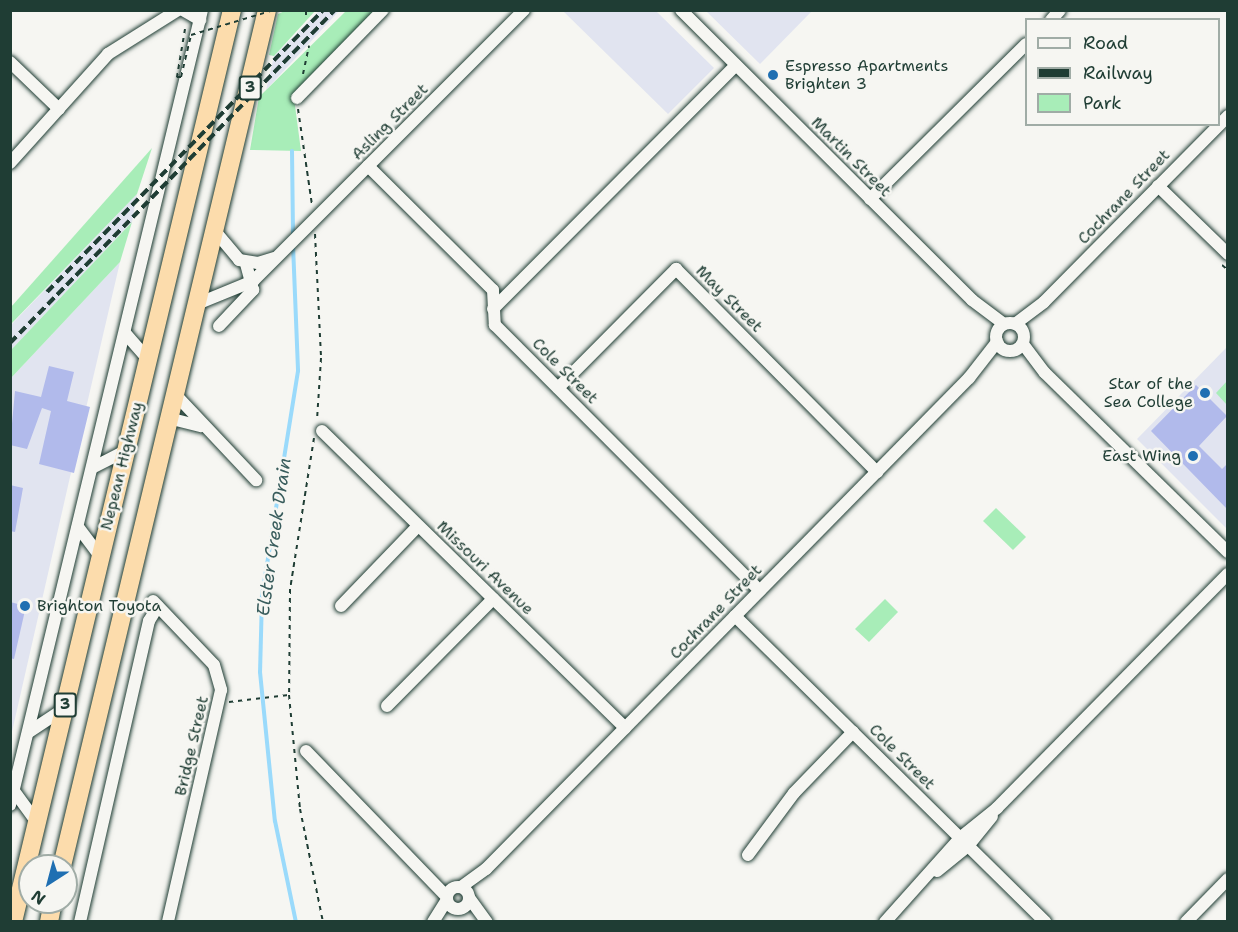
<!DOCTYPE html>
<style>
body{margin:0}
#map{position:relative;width:1238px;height:932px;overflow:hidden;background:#f6f6f2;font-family:"Shantell Sans",sans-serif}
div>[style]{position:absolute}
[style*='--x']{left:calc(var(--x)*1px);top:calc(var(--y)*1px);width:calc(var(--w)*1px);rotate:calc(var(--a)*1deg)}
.built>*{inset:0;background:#e1e4f0}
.green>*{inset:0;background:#a8edb8}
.stream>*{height:4px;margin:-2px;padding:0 2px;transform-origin:2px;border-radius:2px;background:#9adafb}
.building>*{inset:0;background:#b1baeb}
.path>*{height:2px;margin-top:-1px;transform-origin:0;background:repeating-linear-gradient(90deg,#1f3d34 0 4.5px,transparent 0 9px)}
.roads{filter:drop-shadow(0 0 2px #1f3d34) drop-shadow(0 0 2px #1f3d34)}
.minor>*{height:12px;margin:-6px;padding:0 6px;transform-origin:6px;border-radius:6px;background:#f6f6f2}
.minor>.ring{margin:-6px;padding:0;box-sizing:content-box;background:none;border:12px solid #f6f6f2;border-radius:50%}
.highway>*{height:18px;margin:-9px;padding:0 9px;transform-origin:9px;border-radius:9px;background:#fcdcac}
.rail>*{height:4px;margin-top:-2px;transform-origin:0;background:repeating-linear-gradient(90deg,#1f3d34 0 9px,transparent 0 13.5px)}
.path-bridge>*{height:2px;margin-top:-1px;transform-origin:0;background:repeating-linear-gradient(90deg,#1f3d34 0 4.5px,transparent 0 9px)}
.dots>*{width:16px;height:16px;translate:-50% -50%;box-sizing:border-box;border:3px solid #f6f6f2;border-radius:50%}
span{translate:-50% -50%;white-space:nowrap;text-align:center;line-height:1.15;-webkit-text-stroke:5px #f6f6f2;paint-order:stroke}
.shield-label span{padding:2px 4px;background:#f6f6f2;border:2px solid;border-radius:4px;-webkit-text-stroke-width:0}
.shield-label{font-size:15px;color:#1f3d34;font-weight:700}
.poi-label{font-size:16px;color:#1f3d34}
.left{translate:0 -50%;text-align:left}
.right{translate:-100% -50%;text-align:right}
.street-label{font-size:16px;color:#1f3d34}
.water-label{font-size:18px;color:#385c5c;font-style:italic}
.frame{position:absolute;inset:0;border:12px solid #1f3d34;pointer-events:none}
.legend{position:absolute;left:1025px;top:18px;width:195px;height:108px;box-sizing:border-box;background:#f6f6f2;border:2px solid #a0aca6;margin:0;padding:8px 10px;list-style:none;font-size:18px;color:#1f3d34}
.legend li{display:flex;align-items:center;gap:12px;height:30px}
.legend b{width:30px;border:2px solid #a0aca6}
.north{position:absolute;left:18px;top:854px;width:60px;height:60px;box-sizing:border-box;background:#f6f6f2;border:2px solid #a0aca6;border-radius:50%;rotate:216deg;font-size:16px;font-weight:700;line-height:24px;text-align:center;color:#1f3d34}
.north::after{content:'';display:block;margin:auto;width:21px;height:27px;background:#1f6fb2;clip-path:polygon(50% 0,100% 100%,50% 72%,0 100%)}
</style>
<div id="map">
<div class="built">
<div style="clip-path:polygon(319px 11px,339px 11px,266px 90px,274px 56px)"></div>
<div style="clip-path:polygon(563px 11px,656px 11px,714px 68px,668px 114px)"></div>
<div style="clip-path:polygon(706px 11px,812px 11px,760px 64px)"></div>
<div style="clip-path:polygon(137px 194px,132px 222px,11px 350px,11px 325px)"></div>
<div style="clip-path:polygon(120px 262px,70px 477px,11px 736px,11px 378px)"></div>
<div style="clip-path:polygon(1227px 347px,1227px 529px,1137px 439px)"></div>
</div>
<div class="green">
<div style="clip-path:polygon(287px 10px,315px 11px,274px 56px,269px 55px,278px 14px)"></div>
<div style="clip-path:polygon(346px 11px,376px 11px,294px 98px,301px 151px,250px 150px,259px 97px)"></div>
<div style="clip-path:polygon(152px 148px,137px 194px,11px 324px,11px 307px)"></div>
<div style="clip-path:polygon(132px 222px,120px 262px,11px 378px,11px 350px)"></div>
<div style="clip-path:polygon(1227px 381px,1227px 405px,1216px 393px)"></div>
<div style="clip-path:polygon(996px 508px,1026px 537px,1013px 550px,983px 521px)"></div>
<div style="clip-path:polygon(885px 599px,898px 612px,869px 642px,855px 629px)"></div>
</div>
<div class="stream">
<div style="--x:292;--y:151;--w:86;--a:89.3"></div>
<div style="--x:293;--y:245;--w:126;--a:87.7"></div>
<div style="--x:298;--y:371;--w:229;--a:99.1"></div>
<div style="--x:262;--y:597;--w:75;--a:91.5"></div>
<div style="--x:260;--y:672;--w:150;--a:84.3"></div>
<div style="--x:275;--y:821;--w:103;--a:78.3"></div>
</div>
<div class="building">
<div style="clip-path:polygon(49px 366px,74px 372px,67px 401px,90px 407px,74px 473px,39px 464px,51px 411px,42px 408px,27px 449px,10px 445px,15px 391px,41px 397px)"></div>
<div style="clip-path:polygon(1196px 385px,1227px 416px,1199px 446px,1222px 469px,1227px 464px,1227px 509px,1151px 431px)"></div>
<div style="clip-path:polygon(10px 485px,23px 488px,15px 532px,10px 531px)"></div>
<div style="clip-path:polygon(10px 602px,26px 606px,14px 659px,10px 658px)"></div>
</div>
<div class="path">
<div style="--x:306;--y:10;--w:9;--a:90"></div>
<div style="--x:303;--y:74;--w:29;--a:-78"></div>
<div style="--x:298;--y:109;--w:97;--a:81.7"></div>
<div style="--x:315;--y:234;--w:124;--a:87.2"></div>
<div style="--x:321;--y:358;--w:62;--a:93.7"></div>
<div style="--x:1222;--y:265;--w:8;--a:40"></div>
<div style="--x:314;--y:438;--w:153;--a:99"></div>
<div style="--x:290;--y:589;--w:106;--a:90.5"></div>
<div style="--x:289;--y:695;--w:115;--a:84.5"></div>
<div style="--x:300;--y:809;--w:115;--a:78.5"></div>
<div style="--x:229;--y:702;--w:60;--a:-6.7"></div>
</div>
<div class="roads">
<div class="minor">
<div style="--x:183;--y:10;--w:20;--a:30"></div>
<div style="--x:681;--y:10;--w:411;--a:44.9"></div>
<div style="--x:972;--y:300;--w:40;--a:37"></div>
<div style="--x:1051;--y:20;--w:13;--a:-48"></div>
<div style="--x:10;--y:62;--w:68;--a:43.8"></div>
<div style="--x:297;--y:98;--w:123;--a:-45.7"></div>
<div style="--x:10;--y:163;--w:147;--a:-48"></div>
<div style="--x:108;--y:54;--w:83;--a:-32.2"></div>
<div style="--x:368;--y:166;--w:176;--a:44.8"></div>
<div style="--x:493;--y:290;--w:35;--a:87"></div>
<div style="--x:495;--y:325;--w:375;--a:45.1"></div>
<div style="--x:1158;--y:186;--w:98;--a:44.2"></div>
<div style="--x:870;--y:199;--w:220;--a:-44.8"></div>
<div style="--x:215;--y:231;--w:38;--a:50"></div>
<div style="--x:239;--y:260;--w:19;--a:9"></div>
<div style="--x:258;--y:263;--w:17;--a:-17"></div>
<div style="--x:197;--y:304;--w:61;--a:-22.3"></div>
<div style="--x:253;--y:281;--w:383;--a:-45"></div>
<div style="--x:493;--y:309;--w:344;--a:-45.1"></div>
<div class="ring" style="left:996px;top:323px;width:16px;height:16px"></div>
<div style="--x:1015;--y:324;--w:36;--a:-37"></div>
<div style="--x:1044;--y:302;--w:262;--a:-45.3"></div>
<div style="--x:219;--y:326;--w:50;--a:-46.6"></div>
<div style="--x:253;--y:290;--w:28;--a:-105"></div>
<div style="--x:125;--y:333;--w:37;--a:49"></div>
<div style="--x:1023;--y:344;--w:36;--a:53"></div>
<div style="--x:1045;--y:373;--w:256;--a:44.4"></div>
<div style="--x:558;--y:388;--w:168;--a:-45.2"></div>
<div style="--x:676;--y:269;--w:286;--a:45.3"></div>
<div style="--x:174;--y:393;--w:120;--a:46.7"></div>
<div style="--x:168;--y:418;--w:34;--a:14"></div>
<div style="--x:322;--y:431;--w:424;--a:44.4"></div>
<div style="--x:92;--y:468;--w:37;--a:-27"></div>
<div style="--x:78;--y:527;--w:35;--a:53"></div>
<div style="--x:153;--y:601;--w:88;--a:46.4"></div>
<div style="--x:214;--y:665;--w:26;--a:74"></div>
<div style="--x:221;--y:690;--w:238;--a:102.9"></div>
<div style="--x:341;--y:606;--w:111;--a:-46.1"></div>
<div style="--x:735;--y:616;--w:436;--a:44.6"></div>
<div style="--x:387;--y:706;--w:151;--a:-45.3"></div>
<div style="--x:29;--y:732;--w:43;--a:-33.7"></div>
<div style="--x:306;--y:751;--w:203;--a:46"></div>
<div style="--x:14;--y:791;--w:39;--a:54"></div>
<div style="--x:10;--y:805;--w:818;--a:-76.42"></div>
<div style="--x:748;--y:855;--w:77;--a:-53.4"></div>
<div style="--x:794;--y:793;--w:85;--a:-46"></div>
<div style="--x:937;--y:871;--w:40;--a:-39"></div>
<div style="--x:968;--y:846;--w:38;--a:-51"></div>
<div class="ring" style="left:447px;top:887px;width:10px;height:10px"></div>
<div style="--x:461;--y:887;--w:31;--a:-36"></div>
<div style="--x:486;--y:869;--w:198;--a:-45.4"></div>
<div style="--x:625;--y:728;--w:491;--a:-45.5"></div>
<div style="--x:969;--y:378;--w:46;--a:-52.1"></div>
<div style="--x:470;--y:899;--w:29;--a:54"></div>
<div style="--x:80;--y:922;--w:309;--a:-77.1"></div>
<div style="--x:149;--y:621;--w:17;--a:-59"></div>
<div style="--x:433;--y:922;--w:26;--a:-58"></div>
<div style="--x:885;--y:922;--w:113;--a:-48.2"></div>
<div style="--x:960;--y:838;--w:48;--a:-39"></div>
<div style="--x:997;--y:808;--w:329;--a:-45.4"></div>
<div style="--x:1186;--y:922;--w:60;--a:-45.7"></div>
</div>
<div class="highway">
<div style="--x:62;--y:866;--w:880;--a:-76.53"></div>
<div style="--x:13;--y:922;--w:938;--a:-76.5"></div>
<div style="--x:49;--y:922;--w:20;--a:-79"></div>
</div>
</div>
<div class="rail">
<div style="--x:47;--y:292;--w:395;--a:-45.6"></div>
<div style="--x:10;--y:343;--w:465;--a:-45.7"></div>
</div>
<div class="path-bridge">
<div style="--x:185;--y:29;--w:49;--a:99.5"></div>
<div style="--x:177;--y:77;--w:4;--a:0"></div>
<div style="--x:181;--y:77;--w:43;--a:-76.6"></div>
<div style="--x:191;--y:35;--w:87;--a:-16.8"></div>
</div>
<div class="dots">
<div style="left:773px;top:75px;background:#1f6fb2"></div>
<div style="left:1205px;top:393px;background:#1f6fb2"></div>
<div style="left:1193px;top:456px;background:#1f6fb2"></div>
<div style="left:25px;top:606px;background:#1f6fb2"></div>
</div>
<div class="shield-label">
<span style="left:250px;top:88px">3</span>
<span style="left:65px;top:705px">3</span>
</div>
<div class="poi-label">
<span class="left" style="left:785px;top:75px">Espresso Apartments<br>Brighten 3</span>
<span class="right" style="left:1193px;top:393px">Star of the<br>Sea College</span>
<span class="right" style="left:1181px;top:456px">East Wing</span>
<span class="left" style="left:37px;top:606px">Brighton Toyota</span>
</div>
<div class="street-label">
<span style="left:390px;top:122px;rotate:-45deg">Asling Street</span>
<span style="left:851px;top:157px;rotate:45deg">Martin Street</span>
<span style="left:1124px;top:197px;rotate:-46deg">Cochrane Street</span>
<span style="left:729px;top:299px;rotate:45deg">May Street</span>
<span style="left:565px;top:371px;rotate:45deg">Cole Street</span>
<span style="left:122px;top:466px;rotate:-76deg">Nepean Highway</span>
<span style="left:485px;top:568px;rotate:44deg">Missouri Avenue</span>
<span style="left:716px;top:612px;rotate:-46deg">Cochrane Street</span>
<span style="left:192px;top:746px;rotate:-77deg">Bridge Street</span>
<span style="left:902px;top:757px;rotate:45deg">Cole Street</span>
</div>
<div class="water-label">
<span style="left:274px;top:537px;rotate:-82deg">Elster Creek Drain</span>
</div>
<div class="frame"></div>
<ul class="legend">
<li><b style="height:8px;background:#f6f6f2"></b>Road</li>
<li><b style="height:8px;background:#1f3d34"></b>Railway</li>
<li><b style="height:16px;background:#a8edb8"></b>Park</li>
</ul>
<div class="north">N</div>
</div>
